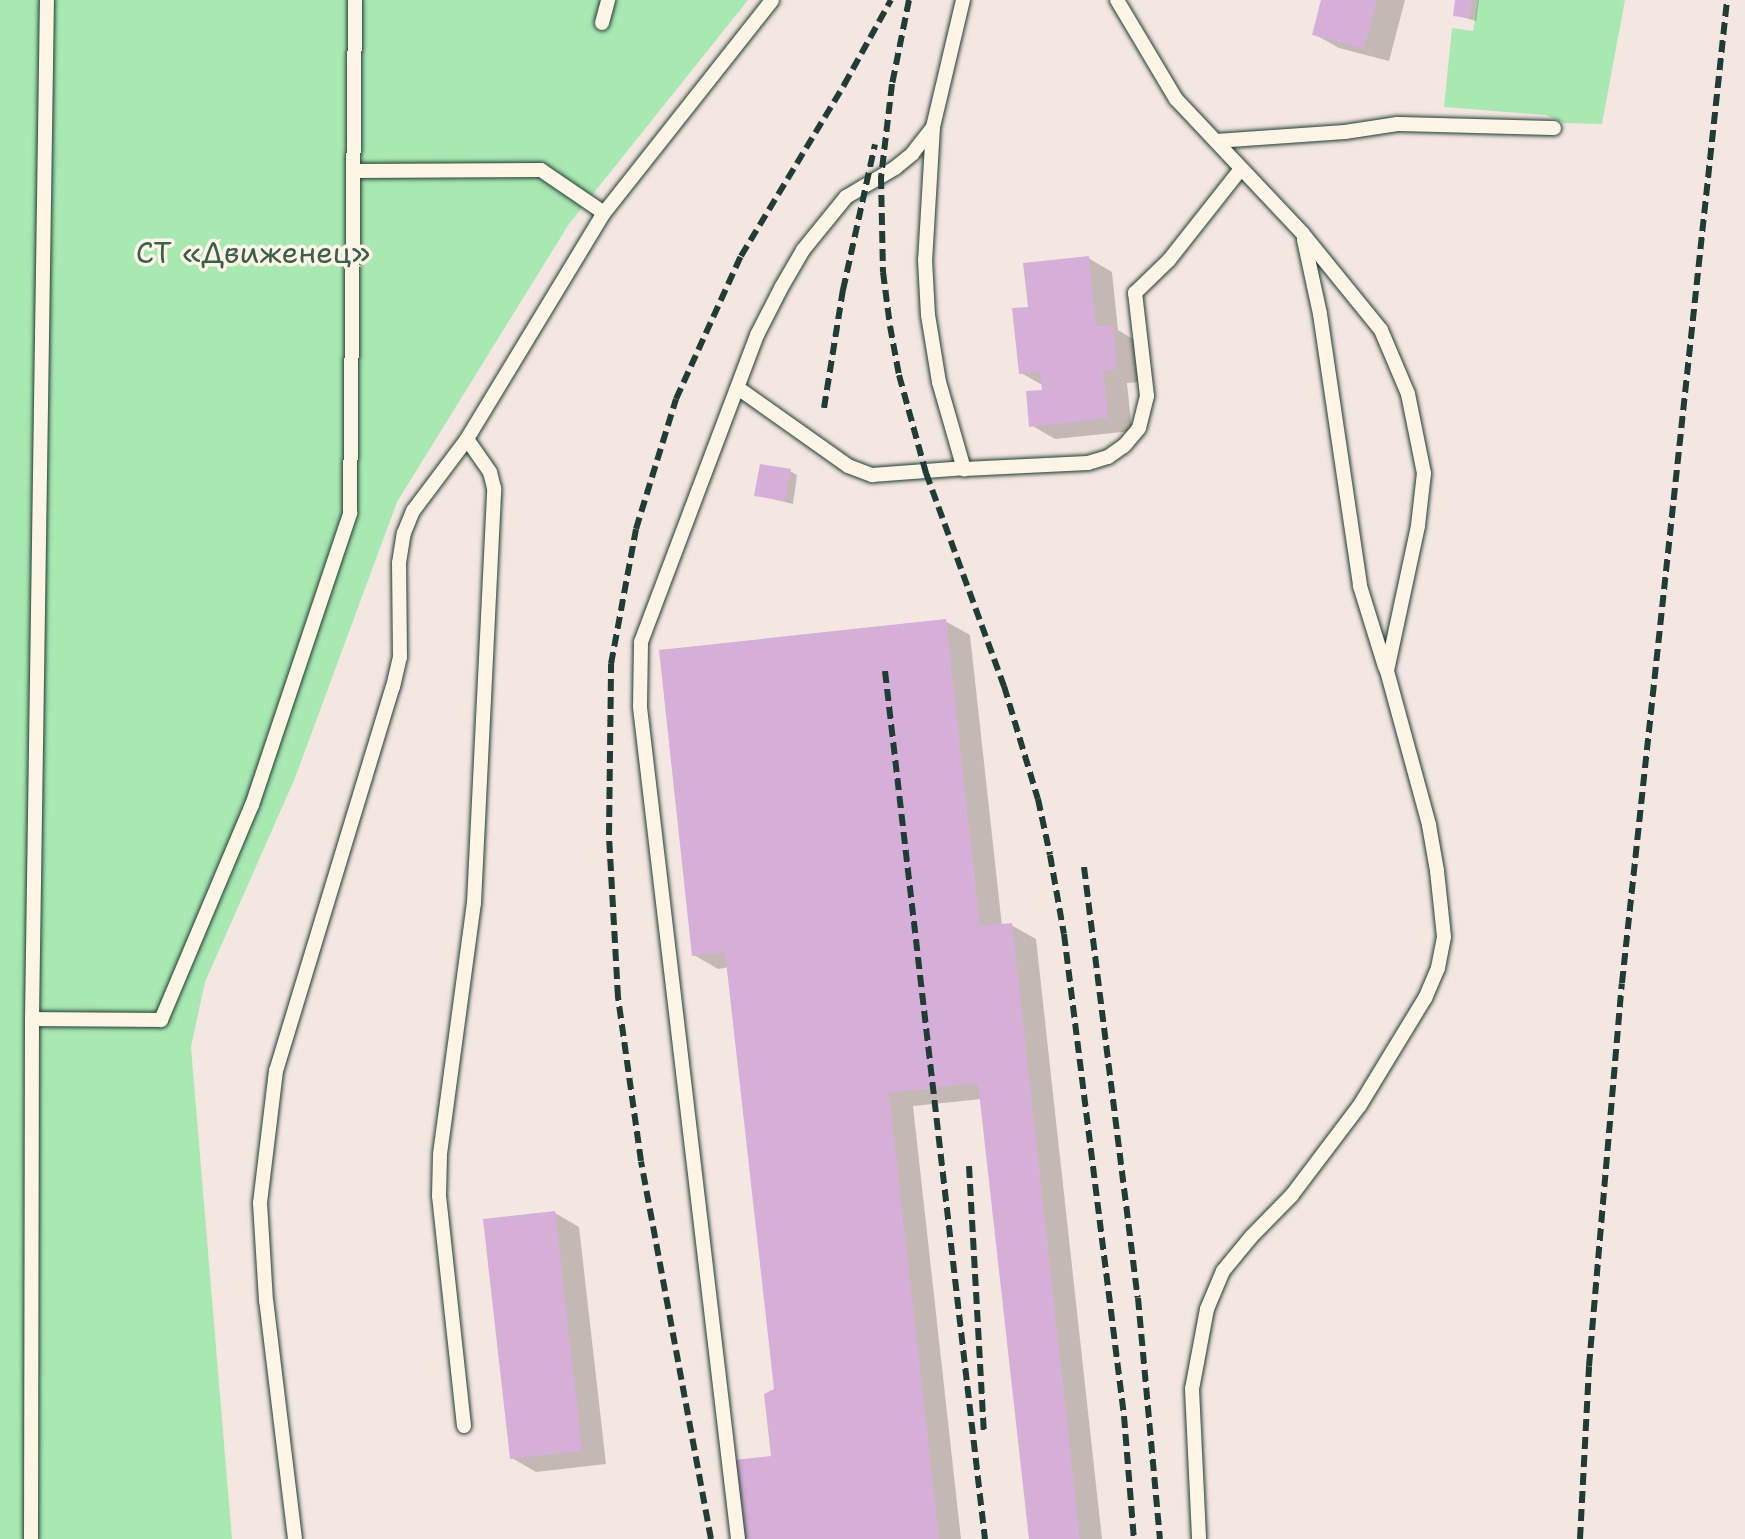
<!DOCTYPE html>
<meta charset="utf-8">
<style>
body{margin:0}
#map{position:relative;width:1745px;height:1539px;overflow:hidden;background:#f4e7e2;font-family:"Shantell Sans",sans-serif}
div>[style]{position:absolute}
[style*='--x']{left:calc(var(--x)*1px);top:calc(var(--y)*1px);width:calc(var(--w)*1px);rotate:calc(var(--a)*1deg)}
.green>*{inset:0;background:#a8e8b1}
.shadow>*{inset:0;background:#0003}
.building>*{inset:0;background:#d5afd8}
.roads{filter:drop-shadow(0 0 2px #1f3d34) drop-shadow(0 0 2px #1f3d34)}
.service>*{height:14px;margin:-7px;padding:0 7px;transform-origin:7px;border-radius:7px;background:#fcf5e5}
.rail>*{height:6px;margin-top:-3px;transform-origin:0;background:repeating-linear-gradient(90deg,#1f3d34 0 12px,transparent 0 18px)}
span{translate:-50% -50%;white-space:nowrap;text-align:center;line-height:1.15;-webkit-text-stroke:7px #fcf5e5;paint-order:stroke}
.park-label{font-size:30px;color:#3a5f4d}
</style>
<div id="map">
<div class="green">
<div style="clip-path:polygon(0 0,748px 0,569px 224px,397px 502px,295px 778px,205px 982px,191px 1047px,232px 1539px,0 1539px)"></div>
<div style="clip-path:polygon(1478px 0,1625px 0,1602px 124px,1564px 123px,1546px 115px,1444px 107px,1452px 28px,1473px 31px)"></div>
</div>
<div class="shadow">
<div style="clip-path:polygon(1324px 0,1405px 0,1389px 61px,1339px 48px,1314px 34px)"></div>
<div style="clip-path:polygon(1457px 0,1479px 0,1476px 21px,1455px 15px)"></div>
<div style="clip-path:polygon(1088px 258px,1112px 272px,1118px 330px,1136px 341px,1141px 382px,1127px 383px,1132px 431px,1055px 439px,1031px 425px,1044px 386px,1021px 373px,1030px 309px)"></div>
<div style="clip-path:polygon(790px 471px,797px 475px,793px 504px,756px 495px)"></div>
<div style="clip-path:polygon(945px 621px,970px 635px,1002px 926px,1011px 925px,1036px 939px,1102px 1539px,1031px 1539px,982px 1099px,913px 1106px,961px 1539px,745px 1539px,773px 1458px,776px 1390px,729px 967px,718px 969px,694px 955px)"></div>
<div style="clip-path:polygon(555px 1213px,579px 1227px,606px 1464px,536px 1472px,512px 1458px)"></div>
</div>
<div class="building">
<div style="clip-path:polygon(1321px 0,1377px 0,1364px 49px,1312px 35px)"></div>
<div style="clip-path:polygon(1455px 0,1472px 0,1469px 18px,1453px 16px)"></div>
<div style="clip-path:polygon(1089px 256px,1096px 326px,1113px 325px,1117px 369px,1103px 370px,1108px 418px,1029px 427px,1026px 391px,1042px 390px,1040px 372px,1019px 374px,1012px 308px,1028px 307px,1023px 263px)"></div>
<div style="clip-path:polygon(760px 464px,791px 469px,785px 501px,754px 496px)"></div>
<div style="clip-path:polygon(946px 619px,980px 926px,1012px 923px,1080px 1539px,1029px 1539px,978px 1083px,889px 1093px,939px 1539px,743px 1539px,734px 1460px,771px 1456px,764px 1394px,774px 1389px,725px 952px,692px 956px,659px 650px)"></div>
<div style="clip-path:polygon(555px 1211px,582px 1451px,510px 1459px,483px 1219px)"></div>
</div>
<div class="roads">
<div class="service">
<div style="--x:963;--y:0;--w:130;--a:103.3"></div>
<div style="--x:933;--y:127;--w:133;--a:93.4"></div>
<div style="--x:925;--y:260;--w:55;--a:86.9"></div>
<div style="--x:928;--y:315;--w:68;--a:80.7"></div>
<div style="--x:939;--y:382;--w:91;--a:74"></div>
<div style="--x:964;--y:469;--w:124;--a:-2.8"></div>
<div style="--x:1088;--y:463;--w:21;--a:-17"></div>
<div style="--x:1108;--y:457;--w:19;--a:-35"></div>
<div style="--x:1124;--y:446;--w:23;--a:-50"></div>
<div style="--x:1139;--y:428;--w:33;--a:-76"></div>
<div style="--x:1147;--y:396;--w:104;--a:-96.6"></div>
<div style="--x:1135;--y:293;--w:47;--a:-44.1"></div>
<div style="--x:1169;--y:260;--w:115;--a:-51.7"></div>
<div style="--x:1117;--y:0;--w:115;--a:59.2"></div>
<div style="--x:1176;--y:99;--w:185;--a:46.7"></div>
<div style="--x:1303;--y:234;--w:124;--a:50.9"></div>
<div style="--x:1381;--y:330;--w:69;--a:67.1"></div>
<div style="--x:1408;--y:394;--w:81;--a:78.6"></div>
<div style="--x:1424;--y:473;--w:53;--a:96.5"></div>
<div style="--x:1418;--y:526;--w:148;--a:102.1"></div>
<div style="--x:1387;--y:671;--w:160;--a:74.7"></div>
<div style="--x:1429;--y:825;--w:47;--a:80.1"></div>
<div style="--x:1437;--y:871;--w:66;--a:83.9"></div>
<div style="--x:1444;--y:937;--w:32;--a:101"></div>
<div style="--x:1438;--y:968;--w:33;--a:113"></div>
<div style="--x:1425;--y:998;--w:125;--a:121.3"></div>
<div style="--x:1360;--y:1105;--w:113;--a:127.1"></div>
<div style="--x:1292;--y:1195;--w:59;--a:134.3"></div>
<div style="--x:1251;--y:1237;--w:44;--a:129.5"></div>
<div style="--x:1223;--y:1271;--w:41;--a:112.8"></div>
<div style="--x:1207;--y:1309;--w:81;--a:100.6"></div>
<div style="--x:1192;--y:1389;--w:150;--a:87.3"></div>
<div style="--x:602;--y:23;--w:24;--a:-75"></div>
<div style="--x:1216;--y:141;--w:129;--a:-4"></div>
<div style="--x:1345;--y:132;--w:53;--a:-8.7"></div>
<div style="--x:1397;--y:124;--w:157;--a:1.5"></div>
<div style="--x:354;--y:171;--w:187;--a:-0.3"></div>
<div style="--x:541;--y:170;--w:76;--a:34.3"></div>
<div style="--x:1304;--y:240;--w:76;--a:77.8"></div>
<div style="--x:1320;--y:314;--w:275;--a:81.6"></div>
<div style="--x:1360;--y:586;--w:85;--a:72.8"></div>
<div style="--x:738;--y:388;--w:135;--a:35.3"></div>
<div style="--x:848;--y:466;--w:26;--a:21"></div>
<div style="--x:872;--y:475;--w:94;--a:-4.3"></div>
<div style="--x:32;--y:1019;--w:129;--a:0.4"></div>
<div style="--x:161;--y:1020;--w:233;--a:-67.1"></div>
<div style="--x:252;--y:805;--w:308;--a:-71.4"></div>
<div style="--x:350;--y:513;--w:513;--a:-89.44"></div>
<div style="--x:464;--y:1426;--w:231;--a:-96.2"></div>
<div style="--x:439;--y:1196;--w:42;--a:-88.6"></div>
<div style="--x:440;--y:1154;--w:253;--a:-82.3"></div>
<div style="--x:474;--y:903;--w:415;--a:-87.2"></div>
<div style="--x:494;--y:488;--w:16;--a:-104"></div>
<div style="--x:490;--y:472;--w:40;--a:-124.9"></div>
<div style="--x:467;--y:439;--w:264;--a:-58.8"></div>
<div style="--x:604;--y:213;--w:271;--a:-51.7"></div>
<div style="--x:31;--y:1539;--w:520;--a:-89.89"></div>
<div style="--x:32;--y:1019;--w:1019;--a:-89.16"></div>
<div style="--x:295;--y:1539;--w:240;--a:-96.9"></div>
<div style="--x:266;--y:1301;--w:98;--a:-93.5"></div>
<div style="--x:260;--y:1203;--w:133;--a:-83.1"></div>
<div style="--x:276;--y:1071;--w:401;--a:-73.1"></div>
<div style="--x:393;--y:687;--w:31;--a:-77"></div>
<div style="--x:400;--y:657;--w:94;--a:-90.6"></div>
<div style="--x:399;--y:563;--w:30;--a:-81"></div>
<div style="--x:404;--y:533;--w:24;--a:-68"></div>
<div style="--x:413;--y:511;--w:90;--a:-53.1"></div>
<div style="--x:738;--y:1539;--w:838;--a:-96.72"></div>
<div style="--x:640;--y:707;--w:65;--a:-89.1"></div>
<div style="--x:641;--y:642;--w:328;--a:-69.3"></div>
<div style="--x:757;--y:335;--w:53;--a:-62.9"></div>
<div style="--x:781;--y:288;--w:44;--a:-59.9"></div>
<div style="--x:803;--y:250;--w:68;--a:-50.9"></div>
<div style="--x:846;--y:197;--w:57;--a:-30.6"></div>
<div style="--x:895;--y:168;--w:22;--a:-39"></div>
<div style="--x:912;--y:154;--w:34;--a:-52"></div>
</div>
</div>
<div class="rail">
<div style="--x:909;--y:0;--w:86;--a:101.4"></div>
<div style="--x:892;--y:84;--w:94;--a:96.7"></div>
<div style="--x:881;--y:177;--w:95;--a:88.8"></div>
<div style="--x:883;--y:272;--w:54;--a:82.6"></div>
<div style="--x:890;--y:326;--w:50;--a:79.6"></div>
<div style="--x:899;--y:375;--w:102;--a:74.6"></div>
<div style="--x:926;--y:473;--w:227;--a:69.9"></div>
<div style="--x:1004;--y:686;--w:118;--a:73.3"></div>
<div style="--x:1038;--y:799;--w:57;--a:77.9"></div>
<div style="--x:1050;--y:855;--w:80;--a:80"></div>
<div style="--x:1064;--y:934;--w:486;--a:82.9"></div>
<div style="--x:1124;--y:1416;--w:123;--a:85.4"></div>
<div style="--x:824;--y:408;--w:120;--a:-80.9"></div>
<div style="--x:843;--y:290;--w:149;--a:-77.6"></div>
<div style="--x:885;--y:671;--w:874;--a:83.43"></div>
<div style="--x:1084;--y:867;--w:434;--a:82.9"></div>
<div style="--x:1138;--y:1298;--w:242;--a:84.8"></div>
<div style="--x:969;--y:1166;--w:269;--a:86.8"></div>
<div style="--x:711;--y:1539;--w:384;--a:-100.5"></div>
<div style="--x:641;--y:1161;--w:166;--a:-98"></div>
<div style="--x:618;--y:997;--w:162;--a:-93.2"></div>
<div style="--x:609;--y:835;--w:171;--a:-89.3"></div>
<div style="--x:611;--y:664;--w:137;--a:-79.5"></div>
<div style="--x:636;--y:529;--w:136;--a:-72.9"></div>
<div style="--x:676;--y:399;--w:157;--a:-65.6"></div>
<div style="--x:741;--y:256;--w:200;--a:-58.9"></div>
<div style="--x:844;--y:85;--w:97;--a:-61.1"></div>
<div style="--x:1580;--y:1539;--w:173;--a:-87"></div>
<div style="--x:1589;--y:1366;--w:384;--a:-85.1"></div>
<div style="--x:1622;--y:983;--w:989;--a:-83.9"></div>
</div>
<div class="park-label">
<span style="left:253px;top:253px">СТ «Движенец»</span>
</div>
</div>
